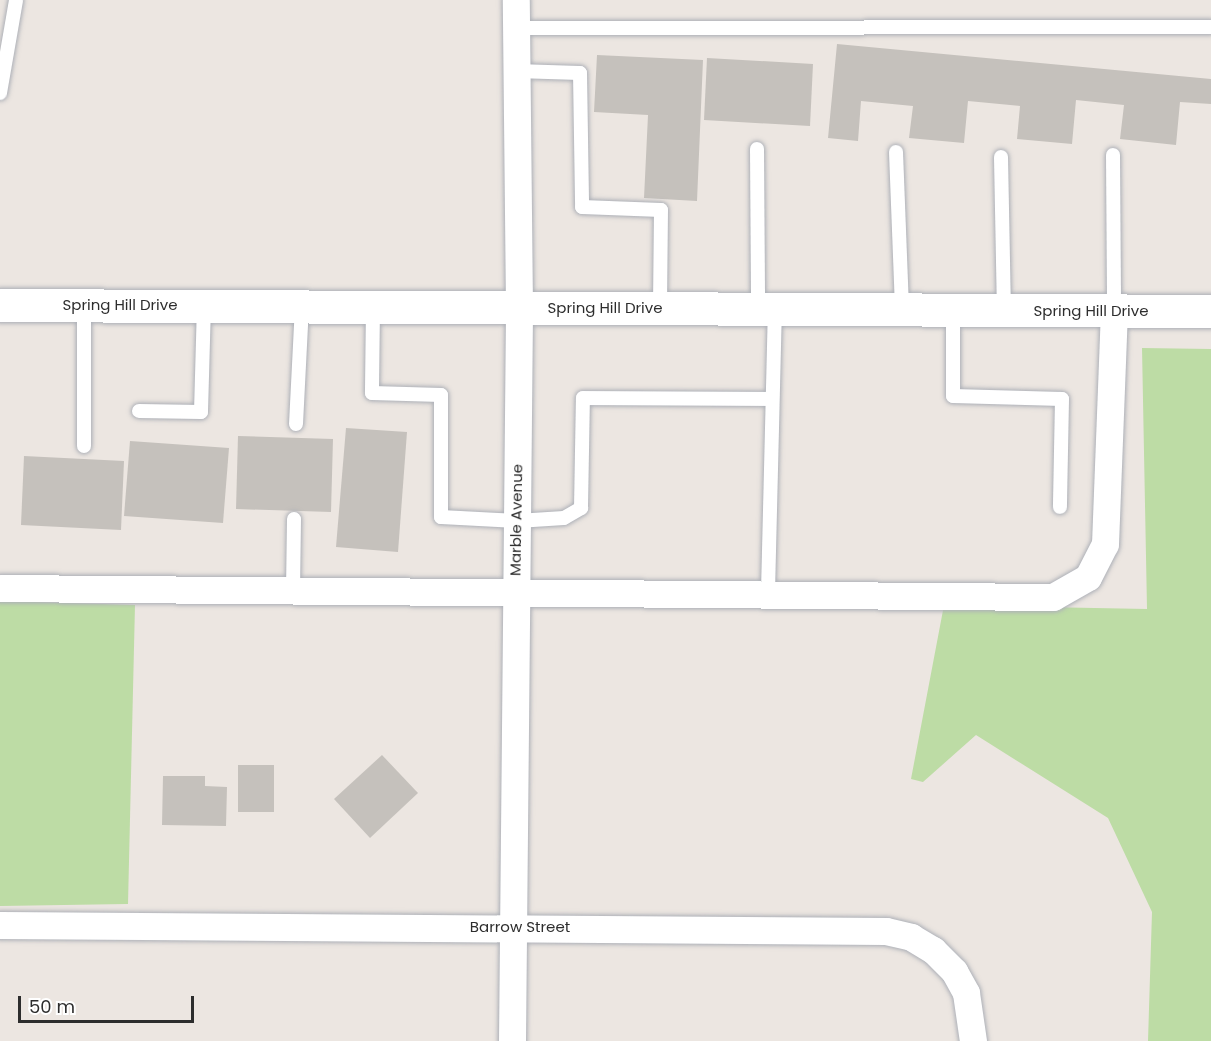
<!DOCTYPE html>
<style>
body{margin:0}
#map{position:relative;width:1211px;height:1041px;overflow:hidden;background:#ece6e1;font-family:Poppins,sans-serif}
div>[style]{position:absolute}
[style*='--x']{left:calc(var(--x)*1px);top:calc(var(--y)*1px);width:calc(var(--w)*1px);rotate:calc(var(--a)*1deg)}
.green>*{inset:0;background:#bddca5}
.building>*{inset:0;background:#c5c1bc}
.roads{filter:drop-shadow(0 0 2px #adb0b7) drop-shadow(0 0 2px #adb0b7)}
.lane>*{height:14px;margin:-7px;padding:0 7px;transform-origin:7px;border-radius:7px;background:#fff}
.street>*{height:27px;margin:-13.5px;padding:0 13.5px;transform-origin:13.5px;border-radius:13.5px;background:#fff}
.secondary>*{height:33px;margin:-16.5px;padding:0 16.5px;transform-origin:16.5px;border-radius:16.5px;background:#fff}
span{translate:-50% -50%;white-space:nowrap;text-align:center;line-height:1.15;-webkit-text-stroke:4.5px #fff;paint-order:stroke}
.street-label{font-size:15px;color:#2d2d2d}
.scale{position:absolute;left:18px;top:996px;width:176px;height:27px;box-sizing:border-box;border:3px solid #2d2d2d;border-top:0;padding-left:8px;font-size:18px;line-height:21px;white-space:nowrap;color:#2d2d2d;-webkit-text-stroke:4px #fff;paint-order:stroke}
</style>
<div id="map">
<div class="green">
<div style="clip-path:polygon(1142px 348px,1211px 349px,1211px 1041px,1148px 1041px,1152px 912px,1108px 818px,976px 735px,923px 782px,911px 779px,944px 605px,1147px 609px)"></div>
<div style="clip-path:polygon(0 601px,135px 605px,128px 904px,0 906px)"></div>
</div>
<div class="building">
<div style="clip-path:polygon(837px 44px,1211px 79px,1211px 104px,1180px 102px,1176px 145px,1120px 139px,1124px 105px,1076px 100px,1072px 144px,1017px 139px,1020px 106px,968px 101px,964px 143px,909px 138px,913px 106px,861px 101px,858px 141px,828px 138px)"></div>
<div style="clip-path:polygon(597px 55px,703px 60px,697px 201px,644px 198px,648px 115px,594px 112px)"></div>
<div style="clip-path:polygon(707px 58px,813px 64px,810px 126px,704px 120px)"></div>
<div style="clip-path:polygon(346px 428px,407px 432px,398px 552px,336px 547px)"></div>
<div style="clip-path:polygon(238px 436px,333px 439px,331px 512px,236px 509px)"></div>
<div style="clip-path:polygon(130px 441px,229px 448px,223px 523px,124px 516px)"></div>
<div style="clip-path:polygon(24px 456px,124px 461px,121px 530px,21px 525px)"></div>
<div style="clip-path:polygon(382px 755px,418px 793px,370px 838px,334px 799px)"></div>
<div style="clip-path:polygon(238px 765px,274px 765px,274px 812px,238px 812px)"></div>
<div style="clip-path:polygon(163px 776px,205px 776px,205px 786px,227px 787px,226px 826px,162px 825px)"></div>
</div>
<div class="roads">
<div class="lane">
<div style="--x:516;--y:28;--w:695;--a:-0.08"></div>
<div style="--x:516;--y:71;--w:64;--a:1.8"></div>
<div style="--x:580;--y:73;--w:134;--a:89.1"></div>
<div style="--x:582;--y:207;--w:79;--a:2.2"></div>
<div style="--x:661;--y:210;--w:99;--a:90.6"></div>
<div style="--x:0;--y:93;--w:94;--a:-80.2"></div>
<div style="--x:757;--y:149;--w:160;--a:89.6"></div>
<div style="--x:896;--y:152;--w:157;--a:87.8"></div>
<div style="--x:1113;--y:155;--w:156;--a:89.6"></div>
<div style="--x:1001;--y:157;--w:153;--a:88.9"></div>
<div style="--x:373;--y:307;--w:86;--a:90.7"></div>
<div style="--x:372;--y:393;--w:69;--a:1.7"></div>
<div style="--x:441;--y:395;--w:122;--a:90"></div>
<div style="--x:441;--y:517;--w:76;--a:3"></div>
<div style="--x:517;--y:521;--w:47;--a:-3.7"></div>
<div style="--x:564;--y:518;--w:20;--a:-30"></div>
<div style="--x:581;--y:508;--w:110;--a:-89"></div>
<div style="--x:583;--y:398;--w:189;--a:0.3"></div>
<div style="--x:953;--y:310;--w:86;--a:90"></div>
<div style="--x:953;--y:396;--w:109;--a:1.6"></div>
<div style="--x:1062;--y:399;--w:108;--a:91.1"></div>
<div style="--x:139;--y:411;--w:62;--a:0.9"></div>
<div style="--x:201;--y:412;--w:106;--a:-88.4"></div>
<div style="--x:296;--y:424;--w:118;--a:-87.1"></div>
<div style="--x:84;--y:446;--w:141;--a:-90"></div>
<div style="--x:293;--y:591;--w:72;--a:-89.2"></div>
<div style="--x:768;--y:592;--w:283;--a:-88.6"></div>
</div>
<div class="street">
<div style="--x:0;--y:588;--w:1053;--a:0.49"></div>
<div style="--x:1053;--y:597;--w:40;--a:-29.7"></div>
<div style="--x:1088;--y:577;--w:37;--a:-63"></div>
<div style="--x:1105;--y:544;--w:233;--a:-87.8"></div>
<div style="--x:0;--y:925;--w:886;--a:0.39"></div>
<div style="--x:886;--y:931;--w:26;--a:13"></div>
<div style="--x:911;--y:937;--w:26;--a:31"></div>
<div style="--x:933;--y:950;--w:30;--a:45"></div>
<div style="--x:954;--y:971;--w:25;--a:61"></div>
<div style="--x:966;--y:993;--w:49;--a:81.7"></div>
<div style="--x:512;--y:1041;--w:733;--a:-89.45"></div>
<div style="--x:519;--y:308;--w:308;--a:-90.6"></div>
</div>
<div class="secondary">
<div style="--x:0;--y:305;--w:1211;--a:0.28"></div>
</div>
</div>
<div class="street-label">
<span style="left:120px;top:305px">Spring Hill Drive</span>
<span style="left:605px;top:308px">Spring Hill Drive</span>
<span style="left:1091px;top:311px">Spring Hill Drive</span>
<span style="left:516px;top:520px;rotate:-89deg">Marble Avenue</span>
<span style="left:520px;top:927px">Barrow Street</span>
</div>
<div class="scale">50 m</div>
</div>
